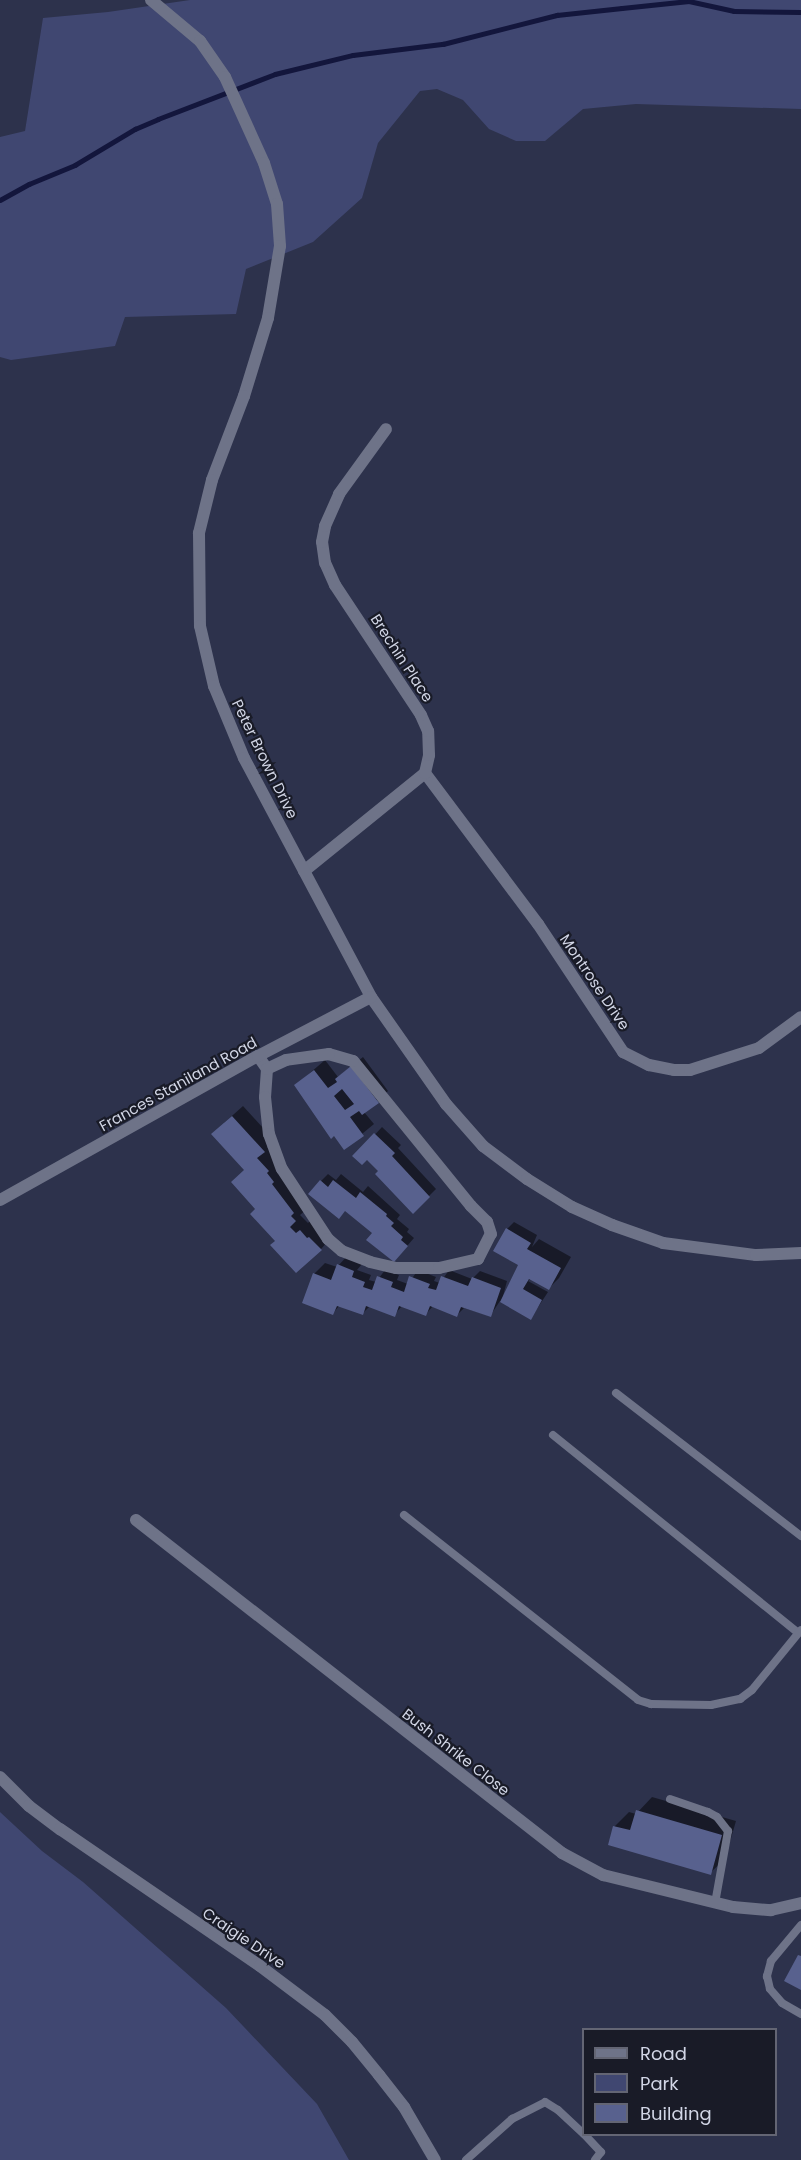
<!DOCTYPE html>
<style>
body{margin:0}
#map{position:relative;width:801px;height:2160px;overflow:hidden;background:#2d324c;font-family:Poppins,sans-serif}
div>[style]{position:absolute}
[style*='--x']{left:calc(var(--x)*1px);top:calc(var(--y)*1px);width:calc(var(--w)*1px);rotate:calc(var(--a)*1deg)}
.green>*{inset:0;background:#404771}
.shadow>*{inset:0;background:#0007}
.stream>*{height:4.5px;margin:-2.25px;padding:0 2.25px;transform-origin:2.25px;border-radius:2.25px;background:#13163c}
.building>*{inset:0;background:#58618e}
.service>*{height:8px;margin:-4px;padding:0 4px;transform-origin:4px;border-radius:4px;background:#6e7388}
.minor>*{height:12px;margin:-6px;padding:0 6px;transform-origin:6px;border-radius:6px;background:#6e7388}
.tertiary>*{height:12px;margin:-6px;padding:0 6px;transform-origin:6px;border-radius:6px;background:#6e7388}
span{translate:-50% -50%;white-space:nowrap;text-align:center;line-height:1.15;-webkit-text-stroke:4.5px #191b27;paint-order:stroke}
.street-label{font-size:15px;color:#d1d5e5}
.legend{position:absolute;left:582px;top:2028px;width:195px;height:108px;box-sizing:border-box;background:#191b27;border:2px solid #636573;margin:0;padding:8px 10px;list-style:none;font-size:18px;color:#d1d5e5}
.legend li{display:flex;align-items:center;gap:12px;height:30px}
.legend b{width:30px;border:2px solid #636573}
</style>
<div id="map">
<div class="green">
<div style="clip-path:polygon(190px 0,801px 0,801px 109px,636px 104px,583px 109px,545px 141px,516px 141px,489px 129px,463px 100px,437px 89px,420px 91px,378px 143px,362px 198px,313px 242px,246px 269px,236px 314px,125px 317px,115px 346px,11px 360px,0 357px,0 137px,25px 131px,43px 18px,108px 12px)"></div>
<div style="clip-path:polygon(0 1812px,42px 1851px,83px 1882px,226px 2008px,317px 2104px,349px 2160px,0 2160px)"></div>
</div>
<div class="shadow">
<div style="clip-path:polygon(363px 1057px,388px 1091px,364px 1112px,374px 1124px,345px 1148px,296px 1085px,325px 1060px,338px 1077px)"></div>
<div style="clip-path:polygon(243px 1106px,274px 1140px,267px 1147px,278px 1160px,306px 1210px,300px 1215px,308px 1223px,311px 1220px,331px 1238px,321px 1249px,276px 1241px,257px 1209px,246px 1169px,224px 1123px)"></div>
<div style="clip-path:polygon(382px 1127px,401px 1145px,398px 1148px,436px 1189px,413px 1212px,380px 1171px,367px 1158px,355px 1156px)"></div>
<div style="clip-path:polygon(328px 1174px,336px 1180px,341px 1174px,363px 1192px,368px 1186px,400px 1215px,397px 1219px,409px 1229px,407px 1232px,414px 1238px,401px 1253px,374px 1232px,321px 1181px)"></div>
<div style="clip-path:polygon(514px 1222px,537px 1235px,532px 1247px,539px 1239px,571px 1257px,559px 1278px,548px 1289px,531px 1278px,528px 1281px,548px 1292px,531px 1318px,500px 1301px,490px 1316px,464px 1308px,457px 1315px,433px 1306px,426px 1314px,402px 1306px,394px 1315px,370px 1306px,362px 1314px,340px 1305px,333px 1313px,314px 1274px,325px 1263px,337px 1267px,349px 1254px,362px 1264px,357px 1270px,371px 1275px,369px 1280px,376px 1282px,385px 1270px,399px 1275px,397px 1280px,408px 1284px,418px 1270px,436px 1277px,434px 1281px,440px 1283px,449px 1270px,472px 1279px,480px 1271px,507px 1281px,502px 1300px,520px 1265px,507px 1229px)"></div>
<div style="clip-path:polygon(652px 1797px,736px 1821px,725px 1859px,710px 1873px,610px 1844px,615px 1826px,629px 1812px,636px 1814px)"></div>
</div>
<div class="stream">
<div style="--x:0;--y:200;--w:33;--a:-29"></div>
<div style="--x:29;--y:184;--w:50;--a:-22.4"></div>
<div style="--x:75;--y:165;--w:70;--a:-31"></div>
<div style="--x:135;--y:129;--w:25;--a:-23"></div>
<div style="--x:158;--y:119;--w:125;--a:-21"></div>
<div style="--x:275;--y:74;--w:80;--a:-13.7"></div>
<div style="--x:353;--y:55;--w:91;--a:-7"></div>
<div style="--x:443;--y:44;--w:118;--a:-14.3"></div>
<div style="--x:557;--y:15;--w:65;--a:-6.1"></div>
<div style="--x:622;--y:8;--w:67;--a:-6"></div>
<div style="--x:689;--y:1;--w:46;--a:12.5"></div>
<div style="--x:734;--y:11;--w:67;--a:0.9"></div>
</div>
<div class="building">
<div style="clip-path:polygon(evenodd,351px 1066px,379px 1103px,362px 1115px,359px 1111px,350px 1117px,364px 1136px,344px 1150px,334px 1136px,331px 1139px,294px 1085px,314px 1070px,328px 1088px,337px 1082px,335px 1079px,351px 1066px,342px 1089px,354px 1104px,345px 1110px,334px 1096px,342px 1089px)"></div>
<div style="clip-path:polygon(232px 1116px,265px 1152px,257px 1158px,269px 1171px,267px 1173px,274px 1182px,272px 1184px,294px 1213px,291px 1216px,296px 1221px,290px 1227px,296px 1233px,300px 1230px,307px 1238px,309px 1237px,322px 1250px,296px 1273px,270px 1245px,275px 1241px,250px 1214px,255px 1209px,231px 1182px,244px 1170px,211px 1134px)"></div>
<div style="clip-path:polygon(374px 1133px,395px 1153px,392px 1156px,430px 1197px,413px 1214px,375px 1174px,378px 1171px,367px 1160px,362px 1165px,352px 1156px)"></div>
<div style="clip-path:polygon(320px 1180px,328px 1187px,333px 1180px,356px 1198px,360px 1192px,387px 1214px,386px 1216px,394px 1223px,391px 1226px,403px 1237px,401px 1240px,408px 1246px,394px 1262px,366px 1240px,372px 1233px,345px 1211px,339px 1219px,308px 1194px)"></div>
<div style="clip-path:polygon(506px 1228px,531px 1243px,527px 1249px,561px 1268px,549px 1290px,529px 1279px,523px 1289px,542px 1300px,531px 1320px,500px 1302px,518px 1265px,493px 1251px)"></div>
<div style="clip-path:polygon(337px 1264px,354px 1271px,352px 1277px,365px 1282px,363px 1287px,372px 1290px,377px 1276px,393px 1282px,391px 1287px,404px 1292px,409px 1276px,430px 1284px,428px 1288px,436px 1290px,441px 1276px,468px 1286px,472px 1277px,501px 1288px,491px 1317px,461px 1307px,457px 1317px,430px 1306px,426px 1316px,399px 1306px,395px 1317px,366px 1306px,363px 1315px,337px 1306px,333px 1315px,302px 1303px,313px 1273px,331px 1280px)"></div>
<div style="clip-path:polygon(636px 1810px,722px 1835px,711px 1875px,608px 1845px,613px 1826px,630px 1830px)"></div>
<div style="clip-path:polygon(798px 1955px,801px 1956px,801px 1990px,784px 1981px)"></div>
</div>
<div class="service">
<div style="--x:616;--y:1393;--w:234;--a:37.7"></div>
<div style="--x:553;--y:1435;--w:315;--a:38.9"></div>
<div style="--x:404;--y:1515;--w:298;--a:38.3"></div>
<div style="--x:638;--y:1700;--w:14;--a:17"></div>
<div style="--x:651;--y:1704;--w:60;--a:1"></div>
<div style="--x:711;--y:1705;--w:30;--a:-12"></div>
<div style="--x:740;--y:1699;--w:15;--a:-37"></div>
<div style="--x:752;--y:1690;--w:77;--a:-50.8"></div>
<div style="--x:670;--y:1799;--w:40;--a:18.9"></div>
<div style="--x:708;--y:1812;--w:10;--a:29"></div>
<div style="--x:717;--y:1817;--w:18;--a:52"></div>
<div style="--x:728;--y:1831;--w:73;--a:100.2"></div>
<div style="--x:801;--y:1925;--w:47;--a:129.8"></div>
<div style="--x:771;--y:1961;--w:16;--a:105"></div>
<div style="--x:767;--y:1976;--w:13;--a:77"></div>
<div style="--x:770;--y:1989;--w:18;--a:49"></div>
<div style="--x:782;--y:2003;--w:22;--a:30"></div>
<div style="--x:584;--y:2134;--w:25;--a:47"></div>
<div style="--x:601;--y:2152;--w:10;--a:127"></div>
<div style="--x:466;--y:2160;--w:62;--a:-41.7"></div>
<div style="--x:512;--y:2119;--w:37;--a:-27"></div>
<div style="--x:545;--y:2102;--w:15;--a:32"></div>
<div style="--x:558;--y:2110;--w:35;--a:43"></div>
</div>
<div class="minor">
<div style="--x:425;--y:773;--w:189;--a:53.2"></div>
<div style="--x:538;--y:924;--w:154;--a:56.4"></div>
<div style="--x:623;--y:1052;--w:29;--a:27"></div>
<div style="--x:649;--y:1065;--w:25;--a:11"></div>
<div style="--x:674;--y:1070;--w:16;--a:0"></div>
<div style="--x:690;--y:1070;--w:72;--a:-17.7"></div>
<div style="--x:759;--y:1048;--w:52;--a:-36.4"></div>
<div style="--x:304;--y:871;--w:156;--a:-39"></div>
<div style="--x:425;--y:773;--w:18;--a:-77"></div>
<div style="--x:429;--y:755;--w:24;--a:-92"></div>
<div style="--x:428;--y:731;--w:17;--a:-114"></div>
<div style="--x:421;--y:715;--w:156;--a:-123.5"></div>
<div style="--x:335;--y:585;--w:24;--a:-114"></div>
<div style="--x:325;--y:563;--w:21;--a:-98"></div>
<div style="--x:322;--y:542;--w:16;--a:-79"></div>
<div style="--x:325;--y:526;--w:35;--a:-66"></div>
<div style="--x:339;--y:494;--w:80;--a:-54.1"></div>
<div style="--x:258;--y:1056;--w:16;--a:55"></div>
<div style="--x:267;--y:1069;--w:28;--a:94"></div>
<div style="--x:265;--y:1097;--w:37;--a:84"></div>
<div style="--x:269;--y:1134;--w:37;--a:70"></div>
<div style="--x:282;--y:1169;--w:84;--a:56.7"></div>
<div style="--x:328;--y:1239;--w:18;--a:41"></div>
<div style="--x:342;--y:1251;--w:30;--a:21"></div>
<div style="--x:370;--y:1262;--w:27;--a:13"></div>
<div style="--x:396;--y:1268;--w:43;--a:0"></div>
<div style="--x:439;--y:1268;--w:40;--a:-13"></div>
<div style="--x:478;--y:1259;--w:28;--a:-63"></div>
<div style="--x:491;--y:1234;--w:13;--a:-108"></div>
<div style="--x:487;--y:1222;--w:23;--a:-135"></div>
<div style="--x:471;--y:1206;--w:187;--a:-129.1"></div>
<div style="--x:353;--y:1061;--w:25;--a:-164"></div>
<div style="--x:329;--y:1054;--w:43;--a:172.1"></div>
<div style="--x:286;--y:1060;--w:21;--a:155"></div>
<div style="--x:136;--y:1520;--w:541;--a:38.01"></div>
<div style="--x:562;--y:1853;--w:47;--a:28.2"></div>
<div style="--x:603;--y:1875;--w:134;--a:13.8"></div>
<div style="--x:733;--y:1907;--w:38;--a:5"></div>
<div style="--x:771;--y:1910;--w:31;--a:-13"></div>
</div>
<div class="tertiary">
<div style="--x:151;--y:0;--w:64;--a:39.9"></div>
<div style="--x:200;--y:41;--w:44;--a:55.2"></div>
<div style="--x:225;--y:77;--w:94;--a:65.6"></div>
<div style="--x:264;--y:163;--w:43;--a:72.4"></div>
<div style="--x:277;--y:204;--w:42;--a:85.9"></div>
<div style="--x:280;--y:246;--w:73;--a:99.5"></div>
<div style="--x:268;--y:318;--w:82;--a:107.1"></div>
<div style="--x:244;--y:396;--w:90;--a:110.9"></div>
<div style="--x:212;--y:480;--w:55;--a:103.8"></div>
<div style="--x:199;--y:533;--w:93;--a:89.4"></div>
<div style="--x:200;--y:626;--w:62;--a:76.9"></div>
<div style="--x:214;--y:686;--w:78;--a:67.4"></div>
<div style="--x:244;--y:758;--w:271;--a:62"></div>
<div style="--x:371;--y:997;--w:131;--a:55"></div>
<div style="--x:446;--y:1104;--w:56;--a:48.6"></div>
<div style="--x:483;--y:1146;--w:55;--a:36.9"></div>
<div style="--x:527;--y:1179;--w:53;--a:31.9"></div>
<div style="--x:572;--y:1207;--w:44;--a:24.2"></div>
<div style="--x:612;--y:1225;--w:54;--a:19.4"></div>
<div style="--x:663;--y:1243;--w:94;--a:7.4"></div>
<div style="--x:756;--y:1255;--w:45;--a:-2.5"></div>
<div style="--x:0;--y:1200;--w:295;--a:-29.2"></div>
<div style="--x:258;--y:1056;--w:127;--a:-27.6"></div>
<div style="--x:0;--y:1777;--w:41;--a:45"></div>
<div style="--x:29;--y:1806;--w:39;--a:37"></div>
<div style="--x:60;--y:1829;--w:242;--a:34.4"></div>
<div style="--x:260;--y:1966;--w:81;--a:37"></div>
<div style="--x:325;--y:2015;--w:38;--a:45"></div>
<div style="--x:352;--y:2042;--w:43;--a:50.7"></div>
<div style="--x:379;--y:2075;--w:41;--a:52"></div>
<div style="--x:404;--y:2107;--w:61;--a:59.7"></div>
</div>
<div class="street-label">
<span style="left:402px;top:658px;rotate:57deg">Brechin Place</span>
<span style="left:265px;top:759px;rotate:64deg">Peter Brown Drive</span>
<span style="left:595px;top:982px;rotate:56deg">Montrose Drive</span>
<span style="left:178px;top:1084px;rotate:-29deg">Frances Staniland Road</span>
<span style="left:456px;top:1752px;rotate:38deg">Bush Shrike Close</span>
<span style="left:244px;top:1938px;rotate:34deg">Craigie Drive</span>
</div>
<ul class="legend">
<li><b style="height:8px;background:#6e7388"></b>Road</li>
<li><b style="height:16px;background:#404771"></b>Park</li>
<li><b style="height:16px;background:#58618e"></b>Building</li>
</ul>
</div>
